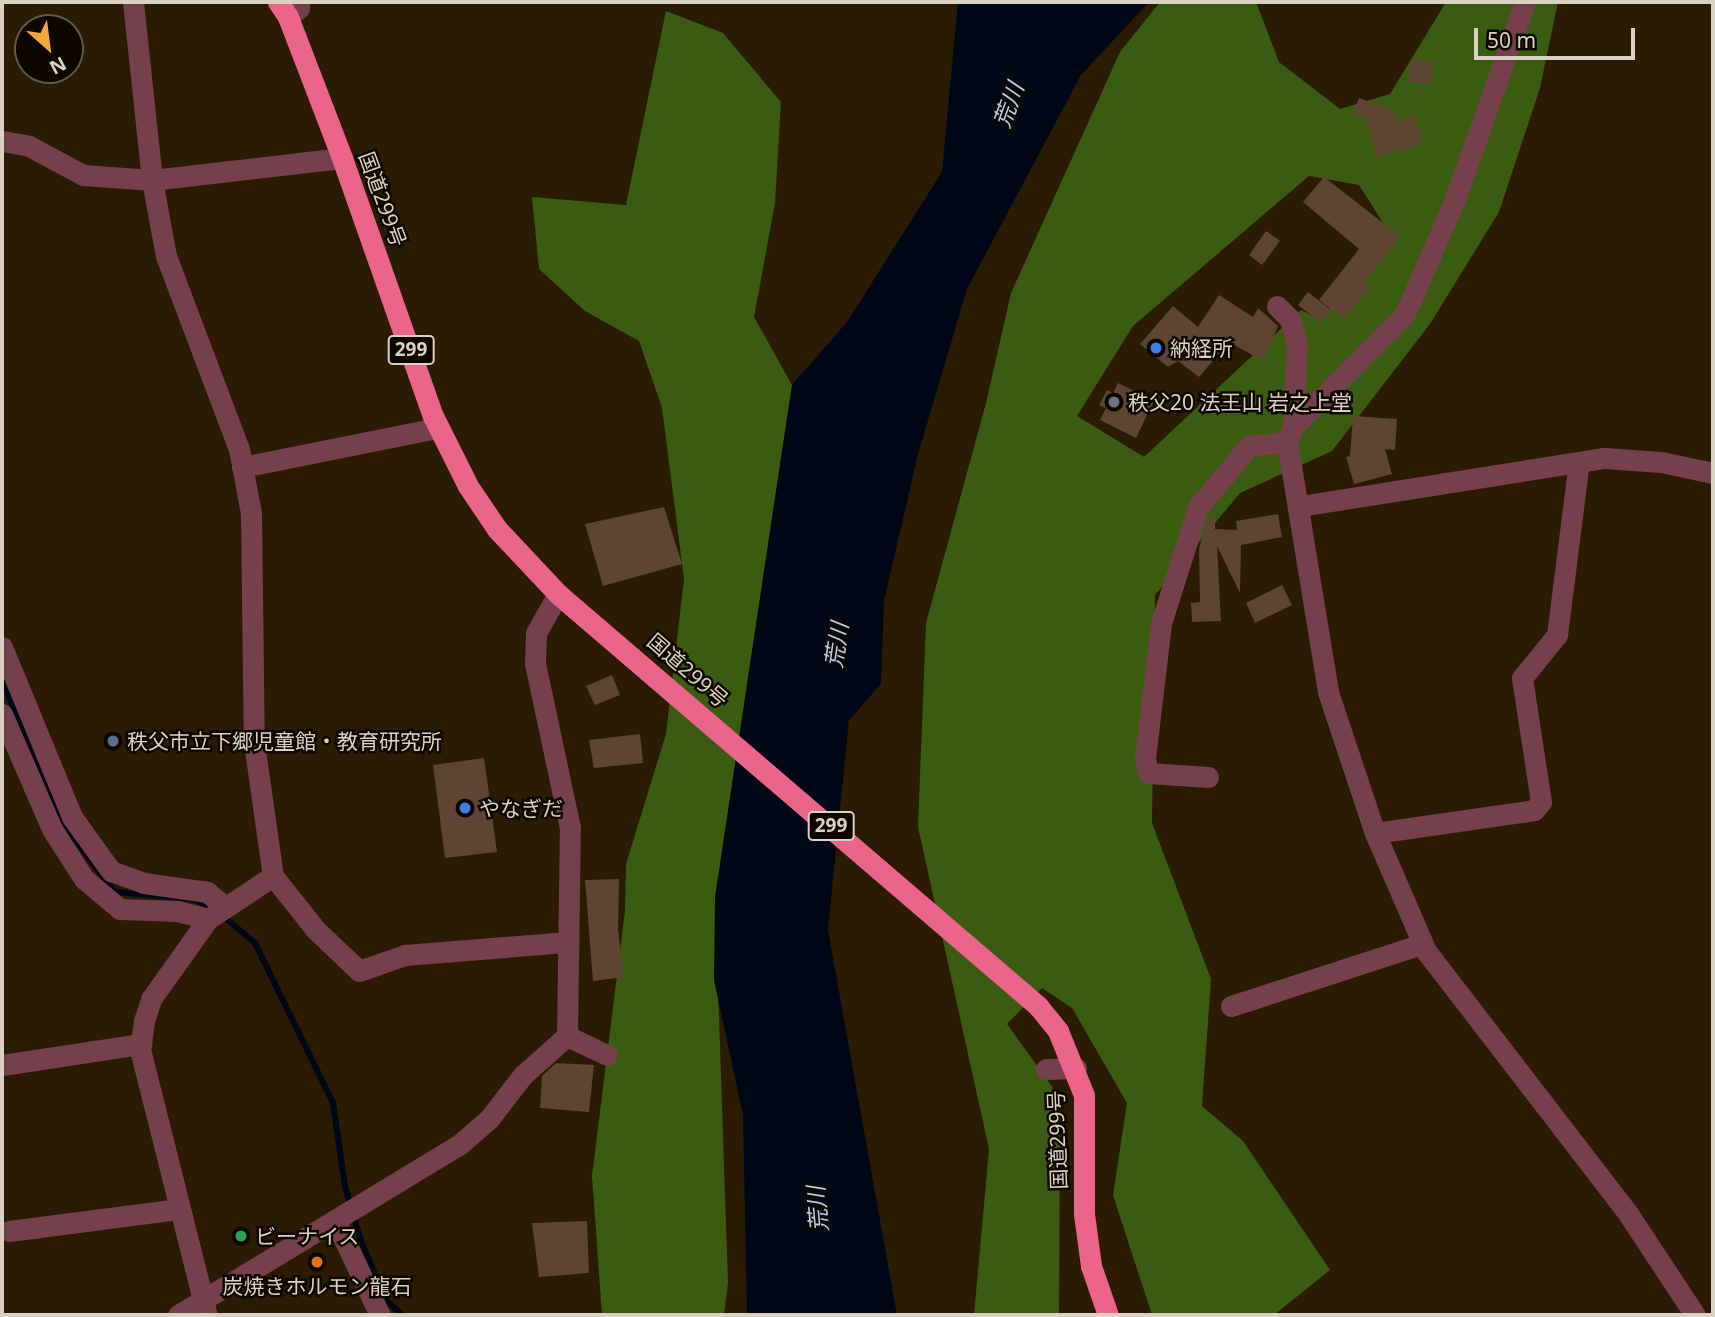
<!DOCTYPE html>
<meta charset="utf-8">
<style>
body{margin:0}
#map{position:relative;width:1715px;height:1317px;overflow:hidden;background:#2b1b02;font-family:"Noto Sans","Noto Sans JP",sans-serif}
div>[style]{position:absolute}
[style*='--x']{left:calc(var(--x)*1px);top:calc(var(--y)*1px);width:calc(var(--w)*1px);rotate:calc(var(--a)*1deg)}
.forest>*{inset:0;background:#3a5c10}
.water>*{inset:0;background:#000818}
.stream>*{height:6px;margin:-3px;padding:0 3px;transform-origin:3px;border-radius:3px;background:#000818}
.building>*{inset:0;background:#5e4531}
.minor>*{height:21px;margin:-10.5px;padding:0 10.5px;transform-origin:10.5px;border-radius:10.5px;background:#753f4b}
.highway>*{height:21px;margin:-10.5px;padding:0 10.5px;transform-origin:10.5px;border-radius:10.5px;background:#eb6489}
.dots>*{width:19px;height:19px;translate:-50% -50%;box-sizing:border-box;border:4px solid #0e0701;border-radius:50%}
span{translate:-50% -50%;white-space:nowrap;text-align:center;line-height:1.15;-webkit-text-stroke:5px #0e0701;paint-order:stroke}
.shield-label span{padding:2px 5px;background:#0e0701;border:2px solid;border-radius:5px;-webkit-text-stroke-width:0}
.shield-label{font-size:19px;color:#dbd1c2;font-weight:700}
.street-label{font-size:21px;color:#dbd1c2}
.poi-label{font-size:21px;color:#dbd1c2}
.left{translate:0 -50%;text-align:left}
.water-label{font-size:23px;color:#b1cfef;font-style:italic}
.frame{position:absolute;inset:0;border:4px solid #dbd1c2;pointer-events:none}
.north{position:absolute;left:14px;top:14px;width:70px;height:70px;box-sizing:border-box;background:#0e0701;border:2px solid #60584e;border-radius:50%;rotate:152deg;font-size:19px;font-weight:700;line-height:28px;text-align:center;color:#dbd1c2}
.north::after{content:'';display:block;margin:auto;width:24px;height:32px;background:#efa73e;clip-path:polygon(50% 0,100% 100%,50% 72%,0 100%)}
.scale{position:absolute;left:1474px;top:28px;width:161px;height:32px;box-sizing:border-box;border:4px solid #dbd1c2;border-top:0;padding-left:9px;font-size:21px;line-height:24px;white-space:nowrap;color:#dbd1c2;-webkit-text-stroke:5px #0e0701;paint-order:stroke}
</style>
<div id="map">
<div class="forest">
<div style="clip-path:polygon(evenodd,1160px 2px,1256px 2px,1279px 62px,1340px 109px,1390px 94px,1446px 2px,1558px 2px,1540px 88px,1499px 212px,1430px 324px,1332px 451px,1240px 493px,1155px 595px,1152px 823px,1211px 979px,1202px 1106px,1243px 1141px,1330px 1270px,1274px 1315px,1152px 1315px,1113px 1195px,1127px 1103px,1072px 1008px,1042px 988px,1007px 1024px,1053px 1088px,1060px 1131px,1059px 1315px,974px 1315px,989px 1149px,918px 827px,926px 623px,986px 403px,1011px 293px,1120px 52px,1160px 2px,1309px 176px,1359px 185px,1387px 229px,1321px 320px,1301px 310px,1144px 457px,1077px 416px,1133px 326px,1309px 176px)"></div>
<div style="clip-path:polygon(666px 11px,723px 33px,781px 102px,775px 203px,754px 317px,792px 385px,715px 898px,728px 1283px,724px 1315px,602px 1315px,592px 1176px,625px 911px,626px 864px,666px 734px,684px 579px,662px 408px,639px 341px,585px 311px,539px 269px,532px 197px,626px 205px)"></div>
</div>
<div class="water">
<div style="clip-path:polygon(958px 2px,1149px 2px,1081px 75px,967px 289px,918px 454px,884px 601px,881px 684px,849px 720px,828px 930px,897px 1315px,747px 1315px,743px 1115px,714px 980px,715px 898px,792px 385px,847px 322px,942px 172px)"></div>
</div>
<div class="stream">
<div style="--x:2;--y:680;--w:154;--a:67.4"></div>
<div style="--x:61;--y:822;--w:88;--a:52.4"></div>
<div style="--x:115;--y:892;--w:79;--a:5.1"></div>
<div style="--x:194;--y:899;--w:23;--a:29"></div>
<div style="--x:223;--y:916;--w:42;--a:40.2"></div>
<div style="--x:255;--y:943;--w:178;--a:64"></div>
<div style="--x:333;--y:1103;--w:84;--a:81.8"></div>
<div style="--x:345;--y:1186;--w:57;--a:73.8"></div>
<div style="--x:361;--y:1241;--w:64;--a:67"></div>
<div style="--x:386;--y:1300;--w:22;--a:43"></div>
</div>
<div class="building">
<div style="clip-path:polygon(1411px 59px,1434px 62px,1431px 85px,1408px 82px)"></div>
<div style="clip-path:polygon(1359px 98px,1395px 111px,1394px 121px,1415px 116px,1423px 144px,1376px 157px,1366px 118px,1353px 113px)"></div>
<div style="clip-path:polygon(1324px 177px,1400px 236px,1364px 283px,1370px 287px,1344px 319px,1319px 300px,1359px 249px,1303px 202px)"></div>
<div style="clip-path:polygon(1266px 231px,1280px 241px,1262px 265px,1249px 255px)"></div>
<div style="clip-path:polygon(1308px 292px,1331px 310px,1321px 323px,1298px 305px)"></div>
<div style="clip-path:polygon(1219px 295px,1253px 317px,1258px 308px,1278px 326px,1263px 361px,1229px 342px,1199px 377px,1178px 361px,1168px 367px,1140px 344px,1173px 306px,1198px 327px)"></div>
<div style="clip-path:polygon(1118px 383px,1154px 401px,1136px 438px,1100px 420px,1106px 408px,1099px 405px,1107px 390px,1113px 393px)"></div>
<div style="clip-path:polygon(1353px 416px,1397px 419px,1395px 450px,1385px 449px,1392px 474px,1354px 484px,1346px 457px,1350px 456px)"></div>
<div style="clip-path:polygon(664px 507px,682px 564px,603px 586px,585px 524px)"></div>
<div style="clip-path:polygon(1278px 514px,1282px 537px,1241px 545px,1240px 593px,1217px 546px,1221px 621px,1192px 622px,1191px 603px,1200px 602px,1199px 548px,1208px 518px,1215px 518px,1215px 529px,1237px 530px,1236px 521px)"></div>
<div style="clip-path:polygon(1282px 585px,1292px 605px,1255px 623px,1246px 603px)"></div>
<div style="clip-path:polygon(612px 675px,620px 695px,595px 705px,586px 686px)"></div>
<div style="clip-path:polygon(640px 734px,643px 763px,594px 768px,589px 740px)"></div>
<div style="clip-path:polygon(484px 758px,497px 852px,445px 858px,433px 765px)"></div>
<div style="clip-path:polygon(619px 879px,618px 929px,624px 977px,593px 981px,585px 880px)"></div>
<div style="clip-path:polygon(556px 1063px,594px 1065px,589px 1112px,540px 1108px,542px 1076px)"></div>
<div style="clip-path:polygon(587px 1221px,589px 1273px,539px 1277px,532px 1223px)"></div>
</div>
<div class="minor">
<div style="--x:133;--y:2;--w:179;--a:83.9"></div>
<div style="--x:152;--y:180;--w:77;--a:79.6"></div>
<div style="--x:166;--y:256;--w:206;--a:69.3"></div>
<div style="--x:239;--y:449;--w:65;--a:79.4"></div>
<div style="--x:251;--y:513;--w:230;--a:89.3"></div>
<div style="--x:254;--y:743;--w:134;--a:81.9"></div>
<div style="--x:273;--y:876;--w:69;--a:51.5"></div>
<div style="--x:316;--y:930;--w:59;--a:43.6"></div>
<div style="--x:359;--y:971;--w:49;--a:-19.2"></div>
<div style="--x:405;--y:955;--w:164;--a:-4.6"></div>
<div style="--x:1525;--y:2;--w:209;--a:109.6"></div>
<div style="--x:1455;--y:199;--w:125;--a:113.5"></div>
<div style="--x:1405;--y:314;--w:159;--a:134.7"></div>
<div style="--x:1293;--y:427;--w:15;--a:113"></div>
<div style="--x:1287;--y:441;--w:254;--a:80.7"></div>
<div style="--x:1328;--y:692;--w:149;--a:71.6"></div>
<div style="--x:1375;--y:833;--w:129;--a:66.6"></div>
<div style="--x:1426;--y:951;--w:333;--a:52.4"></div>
<div style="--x:1629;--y:1215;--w:120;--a:56.6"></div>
<div style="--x:288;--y:17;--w:14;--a:-39"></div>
<div style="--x:299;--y:8;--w:6;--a:-90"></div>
<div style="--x:2;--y:141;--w:27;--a:10"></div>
<div style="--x:29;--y:146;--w:61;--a:28.2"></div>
<div style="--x:83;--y:175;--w:69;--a:4.1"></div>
<div style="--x:152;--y:180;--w:191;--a:-6.6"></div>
<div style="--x:1277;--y:306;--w:18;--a:45"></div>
<div style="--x:1290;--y:319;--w:28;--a:75"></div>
<div style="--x:1297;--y:346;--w:81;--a:92.8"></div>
<div style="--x:242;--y:467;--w:200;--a:-11.3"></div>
<div style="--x:1300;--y:506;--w:308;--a:-9"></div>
<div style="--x:1604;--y:458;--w:57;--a:4"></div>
<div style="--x:1661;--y:462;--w:53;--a:11.9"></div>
<div style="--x:2;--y:647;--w:184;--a:67.6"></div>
<div style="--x:72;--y:817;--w:67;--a:54.2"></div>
<div style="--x:111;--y:871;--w:35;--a:20"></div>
<div style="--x:144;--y:883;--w:64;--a:8.1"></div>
<div style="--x:207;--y:892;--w:22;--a:39"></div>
<div style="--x:2;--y:714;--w:125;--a:66.5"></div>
<div style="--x:52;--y:829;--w:59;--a:57.4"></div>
<div style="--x:84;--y:879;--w:47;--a:39.8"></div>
<div style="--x:120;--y:909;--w:57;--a:2"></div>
<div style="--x:177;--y:911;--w:32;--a:14"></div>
<div style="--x:1208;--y:777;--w:60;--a:-176.2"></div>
<div style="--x:1148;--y:773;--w:15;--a:-101"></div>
<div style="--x:1145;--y:758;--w:136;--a:-83.2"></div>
<div style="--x:1161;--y:623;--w:122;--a:-72.3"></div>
<div style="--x:1198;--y:507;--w:80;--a:-50.1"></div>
<div style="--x:1249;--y:446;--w:38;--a:-7"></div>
<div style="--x:1375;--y:833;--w:161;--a:-8.2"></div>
<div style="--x:1534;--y:810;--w:11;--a:-49"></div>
<div style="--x:1541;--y:802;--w:125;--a:-98.7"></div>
<div style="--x:1522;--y:678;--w:55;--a:-50.9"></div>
<div style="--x:1557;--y:635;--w:174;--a:-82.8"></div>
<div style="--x:1231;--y:1006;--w:201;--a:-18"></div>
<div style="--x:567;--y:1036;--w:44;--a:25.4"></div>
<div style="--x:2;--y:1065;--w:141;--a:-8.6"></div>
<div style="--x:1046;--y:1069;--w:30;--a:-2"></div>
<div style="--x:335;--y:1220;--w:105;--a:64.7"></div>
<div style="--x:9;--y:1231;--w:170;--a:-7.4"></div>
<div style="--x:206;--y:1312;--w:270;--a:-104.1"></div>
<div style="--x:140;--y:1050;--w:29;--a:-82"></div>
<div style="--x:144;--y:1021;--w:23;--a:-72"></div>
<div style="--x:151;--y:999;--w:98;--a:-54.5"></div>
<div style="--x:208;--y:919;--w:78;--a:-33.5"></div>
<div style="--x:178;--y:1315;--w:328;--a:-31.2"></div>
<div style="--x:459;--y:1145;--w:40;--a:-41"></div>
<div style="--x:489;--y:1119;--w:56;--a:-52.3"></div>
<div style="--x:523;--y:1075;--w:59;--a:-41.6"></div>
<div style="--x:567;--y:1036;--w:208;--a:-89.2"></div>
<div style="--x:570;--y:828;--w:169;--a:-102"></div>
<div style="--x:535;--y:663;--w:30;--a:-88"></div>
<div style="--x:536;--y:633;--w:45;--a:-60.6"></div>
</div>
<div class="highway">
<div style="--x:278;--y:2;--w:18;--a:56"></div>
<div style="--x:288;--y:17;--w:151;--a:69"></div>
<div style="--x:342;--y:158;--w:274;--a:70.6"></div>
<div style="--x:433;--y:416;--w:78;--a:63.4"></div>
<div style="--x:468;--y:486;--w:52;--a:56"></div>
<div style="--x:497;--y:529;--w:89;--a:46.8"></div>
<div style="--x:558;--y:594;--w:633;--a:40.64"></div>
<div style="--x:1038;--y:1006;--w:32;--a:51"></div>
<div style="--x:1058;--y:1031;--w:69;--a:67.9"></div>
<div style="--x:1084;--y:1095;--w:119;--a:90"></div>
<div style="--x:1084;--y:1214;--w:52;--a:82.3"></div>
<div style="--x:1091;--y:1266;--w:52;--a:70.9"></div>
</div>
<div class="dots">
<div style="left:1156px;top:348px;background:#3f7fe0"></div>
<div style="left:1114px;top:402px;background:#6b7280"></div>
<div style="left:113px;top:741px;background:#5c6f8a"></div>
<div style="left:465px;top:808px;background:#3f7fe0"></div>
<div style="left:241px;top:1236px;background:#2e9e5b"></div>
<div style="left:317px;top:1262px;background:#e8710a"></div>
</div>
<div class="shield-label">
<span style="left:411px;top:350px">299</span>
<span style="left:831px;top:826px">299</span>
</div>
<div class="street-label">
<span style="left:383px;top:199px;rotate:70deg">国道299号</span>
<span style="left:688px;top:670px;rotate:41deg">国道299号</span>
<span style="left:1057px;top:1140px;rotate:-92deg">国道299号</span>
</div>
<div class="poi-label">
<span class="left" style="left:1170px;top:348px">納経所</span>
<span class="left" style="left:1128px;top:402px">秩父20 法王山 岩之上堂</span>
<span class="left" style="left:127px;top:741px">秩父市立下郷児童館・教育研究所</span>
<span class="left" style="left:479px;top:808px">やなぎだ</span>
<span class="left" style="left:255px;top:1236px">ビーナイス</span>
<span style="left:317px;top:1286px">炭焼きホルモン龍石</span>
</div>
<div class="water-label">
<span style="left:1008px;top:105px;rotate:-70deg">荒川</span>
<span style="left:836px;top:645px;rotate:-82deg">荒川</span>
<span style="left:817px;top:1209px;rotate:-95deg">荒川</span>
</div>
<div class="frame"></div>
<div class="north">N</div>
<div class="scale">50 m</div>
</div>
